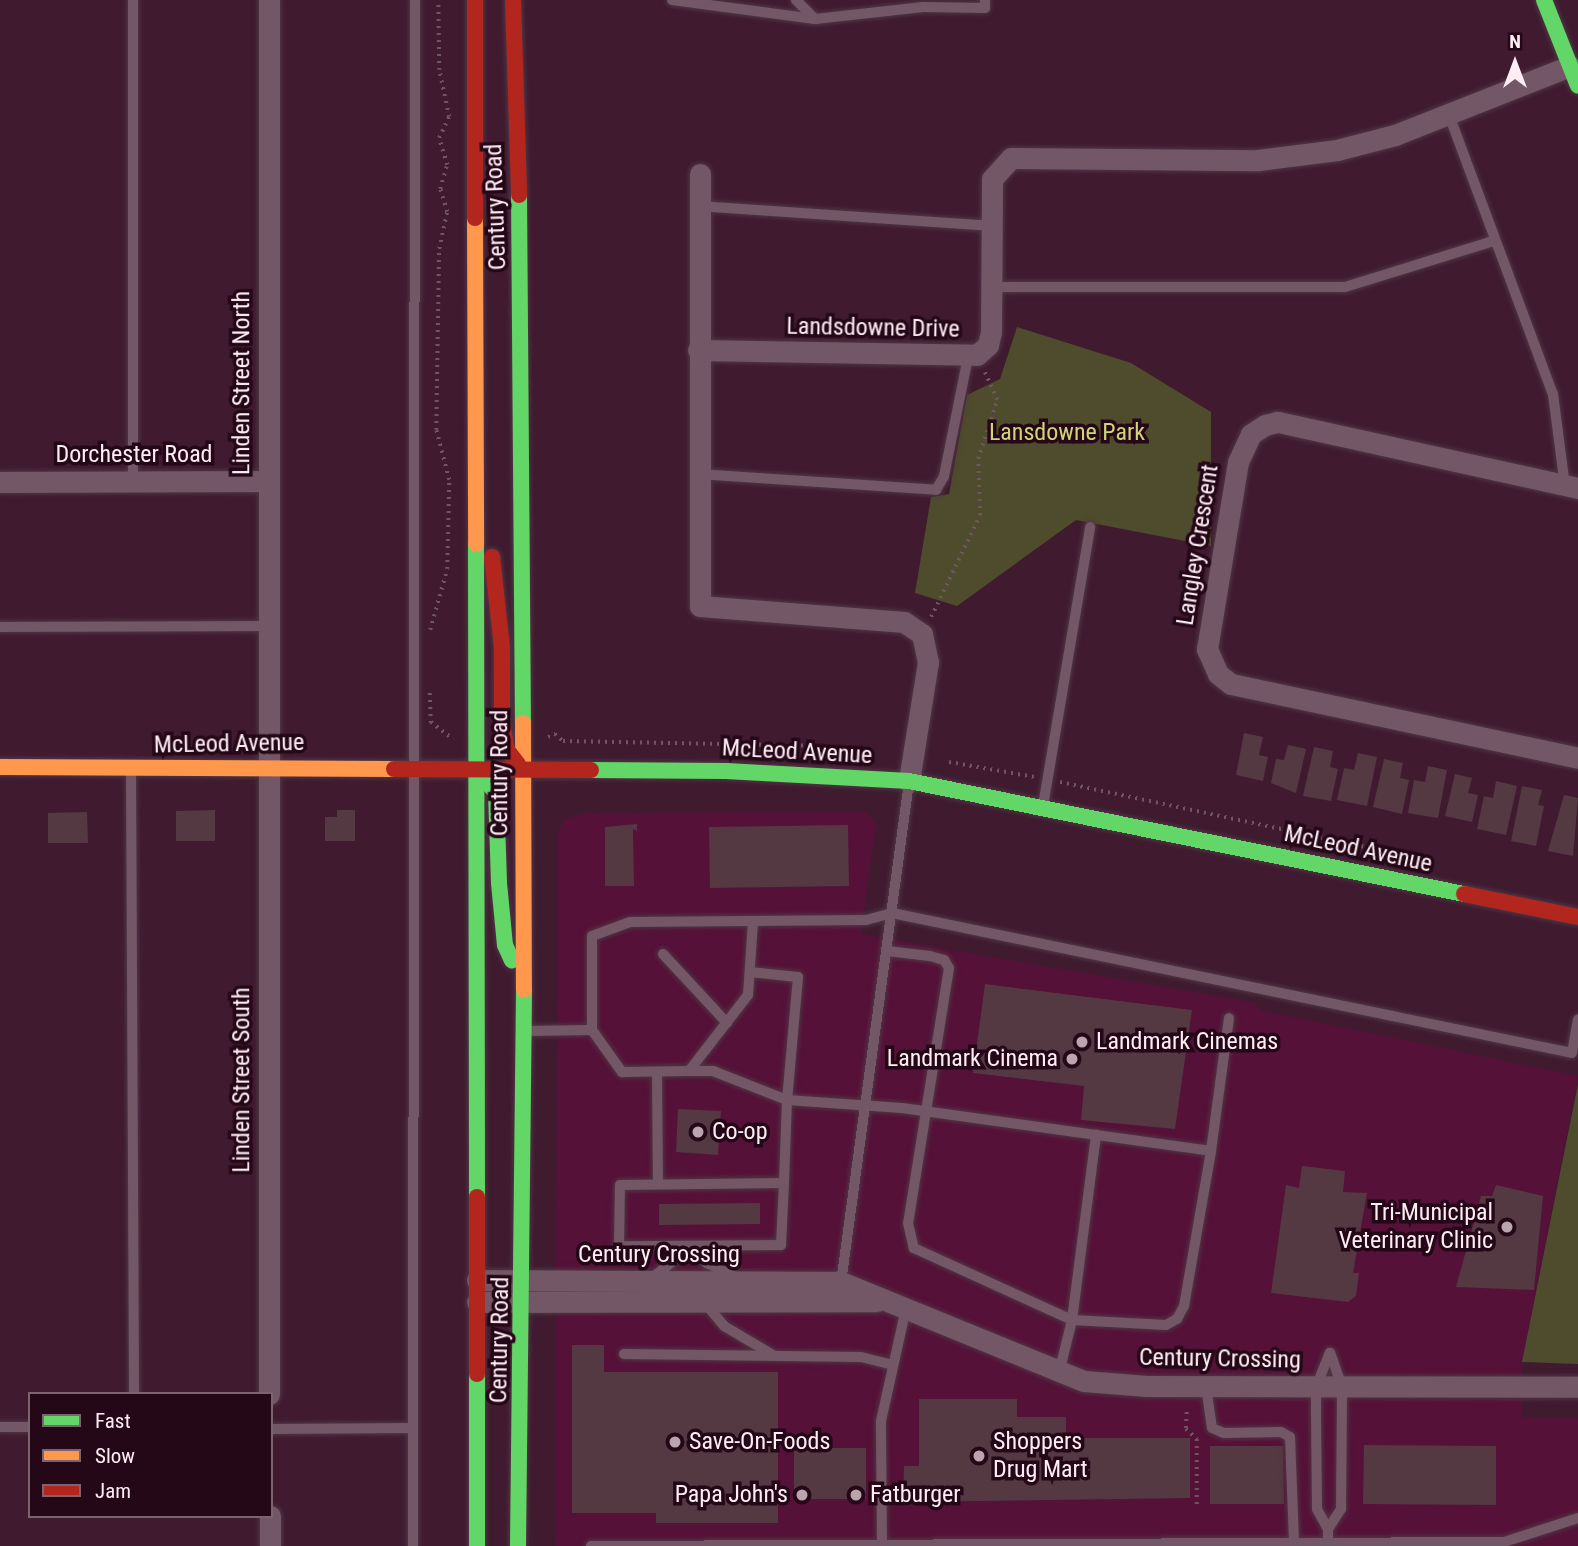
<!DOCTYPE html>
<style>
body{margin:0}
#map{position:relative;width:1578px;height:1546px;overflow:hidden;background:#401b30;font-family:"Roboto Condensed",sans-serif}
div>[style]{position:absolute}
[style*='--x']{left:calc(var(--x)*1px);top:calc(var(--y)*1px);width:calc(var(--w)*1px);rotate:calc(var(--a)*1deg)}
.built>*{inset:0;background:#561138}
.green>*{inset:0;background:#4f4b2d}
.building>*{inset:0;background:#543842}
.path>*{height:3.5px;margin-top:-1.75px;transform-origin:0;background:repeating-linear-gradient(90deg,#705664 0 2px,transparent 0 7px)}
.roads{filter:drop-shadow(0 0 2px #4f3744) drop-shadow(0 0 2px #4f3744)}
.lane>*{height:10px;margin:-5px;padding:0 5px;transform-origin:5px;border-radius:5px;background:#745766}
.street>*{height:21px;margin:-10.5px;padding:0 10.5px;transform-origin:10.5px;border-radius:10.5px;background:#745766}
.fast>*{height:16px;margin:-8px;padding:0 8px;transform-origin:8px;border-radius:8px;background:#63d668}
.slow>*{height:16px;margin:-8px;padding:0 8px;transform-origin:8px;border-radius:8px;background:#ff974d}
.jam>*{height:16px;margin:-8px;padding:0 8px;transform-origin:8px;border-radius:8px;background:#b3261e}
.dots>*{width:19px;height:19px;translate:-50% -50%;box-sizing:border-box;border:4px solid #250817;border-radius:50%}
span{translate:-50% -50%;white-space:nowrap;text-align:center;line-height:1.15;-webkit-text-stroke:7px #250817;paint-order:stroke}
.street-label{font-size:24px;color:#ffedf4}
.park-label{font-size:24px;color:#d0d575}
.poi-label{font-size:24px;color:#ffedf4}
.left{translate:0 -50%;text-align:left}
.right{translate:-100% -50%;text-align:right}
.legend{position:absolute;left:28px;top:1392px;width:245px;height:126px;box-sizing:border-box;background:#250817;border:2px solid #7c646f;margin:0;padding:9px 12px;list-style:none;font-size:21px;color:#ffedf4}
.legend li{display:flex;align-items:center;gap:14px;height:35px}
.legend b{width:35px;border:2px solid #7c646f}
.north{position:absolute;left:1480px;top:28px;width:70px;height:70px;-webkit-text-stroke:5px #250817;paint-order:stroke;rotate:0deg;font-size:19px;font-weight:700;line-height:28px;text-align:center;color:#ffedf4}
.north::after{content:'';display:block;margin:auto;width:24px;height:32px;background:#ffedf4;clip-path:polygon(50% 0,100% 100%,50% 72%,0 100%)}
</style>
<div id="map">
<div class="built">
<div style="clip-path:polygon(866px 812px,876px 824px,861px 934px,1256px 1003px,1259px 1010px,1578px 1076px,1522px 1362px,1522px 1418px,1578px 1417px,1578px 1546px,555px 1546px,558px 831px,564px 820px,585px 813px)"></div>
</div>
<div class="green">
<div style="clip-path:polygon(1017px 327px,1131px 363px,1211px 412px,1211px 546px,1076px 520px,957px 606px,915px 593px,931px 497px,949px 494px,967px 395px,1000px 379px)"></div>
<div style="clip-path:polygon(1578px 1084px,1578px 1364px,1522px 1362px)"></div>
</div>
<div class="building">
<div style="clip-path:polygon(1244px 733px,1263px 737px,1259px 755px,1268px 757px,1263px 781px,1236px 775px)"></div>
<div style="clip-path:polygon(1288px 745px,1306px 749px,1296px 793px,1271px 783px,1276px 759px,1284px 760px)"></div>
<div style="clip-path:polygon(1314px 747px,1333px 751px,1330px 767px,1338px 769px,1331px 801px,1303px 796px)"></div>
<div style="clip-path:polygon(1358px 753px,1377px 757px,1367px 806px,1337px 800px,1344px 768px,1354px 770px)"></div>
<div style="clip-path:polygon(1384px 759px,1403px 763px,1400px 778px,1409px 780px,1402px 814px,1373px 807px)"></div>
<div style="clip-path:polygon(1428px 766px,1447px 770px,1438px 818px,1408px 813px,1414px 780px,1425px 782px)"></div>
<div style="clip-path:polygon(1455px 774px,1472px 778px,1468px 793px,1478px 795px,1472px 822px,1445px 816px)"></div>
<div style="clip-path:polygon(1496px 781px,1517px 786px,1506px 835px,1477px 829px,1484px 796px,1493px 798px)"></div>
<div style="clip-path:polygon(1522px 786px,1542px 790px,1538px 805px,1544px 806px,1536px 846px,1511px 841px)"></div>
<div style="clip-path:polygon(1564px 795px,1578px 798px,1573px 856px,1548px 851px)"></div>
<div style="clip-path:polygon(215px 810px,215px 841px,176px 841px,176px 811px)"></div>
<div style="clip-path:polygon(337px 810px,355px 810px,355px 841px,325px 841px,325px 817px,337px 817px)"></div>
<div style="clip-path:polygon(87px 812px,88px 843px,48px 843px,48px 813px)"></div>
<div style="clip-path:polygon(637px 824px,637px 831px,633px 829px,634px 886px,605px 886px,605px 827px)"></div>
<div style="clip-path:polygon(848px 825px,849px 886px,710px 888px,709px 827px)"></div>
<div style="clip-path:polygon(985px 984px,1192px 1010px,1175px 1129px,1081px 1120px,1084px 1086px,973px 1073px)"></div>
<div style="clip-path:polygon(678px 1109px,721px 1111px,718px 1155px,676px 1152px)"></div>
<div style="clip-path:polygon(1302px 1166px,1345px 1171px,1343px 1192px,1367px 1193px,1353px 1273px,1359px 1273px,1356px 1296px,1348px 1302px,1271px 1293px,1286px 1185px,1299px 1188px)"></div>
<div style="clip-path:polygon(1496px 1185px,1543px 1196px,1534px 1290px,1456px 1287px,1481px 1196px,1492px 1196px)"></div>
<div style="clip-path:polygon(760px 1203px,760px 1224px,659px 1225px,659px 1204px)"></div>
<div style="clip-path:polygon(572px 1345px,604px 1345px,604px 1372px,778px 1372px,778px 1523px,656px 1523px,656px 1513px,572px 1513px)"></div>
<div style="clip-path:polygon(919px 1399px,1017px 1399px,1017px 1417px,1066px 1417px,1066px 1438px,1190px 1438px,1190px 1498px,903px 1502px,904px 1466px,919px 1466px)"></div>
<div style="clip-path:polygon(1364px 1445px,1496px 1446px,1496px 1505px,1363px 1504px)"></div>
<div style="clip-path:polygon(1210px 1446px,1283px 1446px,1284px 1504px,1210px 1504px)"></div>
<div style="clip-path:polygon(794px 1448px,866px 1448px,866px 1499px,794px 1499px)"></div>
</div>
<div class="path">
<div style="--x:931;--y:617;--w:113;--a:-64.3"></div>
<div style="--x:980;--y:515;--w:56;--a:-92"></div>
<div style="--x:978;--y:459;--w:62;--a:-72.1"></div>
<div style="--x:997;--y:400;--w:30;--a:-114"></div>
<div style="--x:430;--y:630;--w:63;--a:-74.4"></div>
<div style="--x:447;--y:569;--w:89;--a:-88.7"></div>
<div style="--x:449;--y:480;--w:52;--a:-104.6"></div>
<div style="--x:436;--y:430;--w:181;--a:-89.1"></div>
<div style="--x:439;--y:249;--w:38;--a:-78"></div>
<div style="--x:447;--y:212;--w:24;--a:-107"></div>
<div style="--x:440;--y:189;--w:25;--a:-74"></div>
<div style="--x:447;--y:165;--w:28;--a:-107"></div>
<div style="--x:439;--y:138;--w:23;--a:-65"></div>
<div style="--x:449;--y:117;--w:48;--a:-102"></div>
<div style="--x:439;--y:70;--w:70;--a:-90.8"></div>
<div style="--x:430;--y:693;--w:30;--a:88"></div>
<div style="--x:431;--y:722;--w:28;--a:38"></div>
<div style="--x:548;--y:737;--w:8;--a:-23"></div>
<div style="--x:555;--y:734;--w:11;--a:41"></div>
<div style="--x:563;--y:741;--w:250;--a:1.1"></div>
<div style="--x:813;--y:746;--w:60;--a:6.7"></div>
<div style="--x:949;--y:762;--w:87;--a:9.9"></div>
<div style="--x:1060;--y:782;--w:328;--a:12"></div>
<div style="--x:1187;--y:1412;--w:17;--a:93"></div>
<div style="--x:1186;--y:1429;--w:15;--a:42"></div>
<div style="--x:1197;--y:1439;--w:67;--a:90"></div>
</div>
<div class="roads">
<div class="lane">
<div style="--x:133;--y:0;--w:482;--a:90"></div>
<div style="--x:672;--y:0;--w:144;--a:7.6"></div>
<div style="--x:815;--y:19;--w:109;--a:-6.3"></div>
<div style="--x:923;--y:7;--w:62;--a:0.9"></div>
<div style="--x:985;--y:8;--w:8;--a:-90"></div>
<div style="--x:796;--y:0;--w:27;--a:45"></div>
<div style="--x:1449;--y:115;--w:298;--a:69.6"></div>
<div style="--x:1553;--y:394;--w:94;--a:82.6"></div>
<div style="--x:699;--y:206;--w:294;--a:3.9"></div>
<div style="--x:991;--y:287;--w:354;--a:0"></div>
<div style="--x:1345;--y:287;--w:156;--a:-17.2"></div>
<div style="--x:698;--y:474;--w:239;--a:3.8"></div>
<div style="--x:936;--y:490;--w:16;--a:-60"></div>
<div style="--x:944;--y:476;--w:121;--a:-78.6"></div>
<div style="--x:0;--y:627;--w:269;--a:-0.2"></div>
<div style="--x:131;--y:770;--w:624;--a:89.72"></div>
<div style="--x:1043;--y:806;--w:283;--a:-80.4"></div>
<div style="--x:887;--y:951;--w:43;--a:6.6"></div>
<div style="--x:930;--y:956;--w:15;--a:16"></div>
<div style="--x:944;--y:960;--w:9;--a:58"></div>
<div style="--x:949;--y:968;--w:258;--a:99.1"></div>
<div style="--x:908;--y:1223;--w:26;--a:77"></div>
<div style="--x:914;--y:1248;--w:174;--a:24.5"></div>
<div style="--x:1072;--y:1320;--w:187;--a:-82.6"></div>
<div style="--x:663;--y:954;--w:94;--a:47.2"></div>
<div style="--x:750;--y:972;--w:48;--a:5.9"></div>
<div style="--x:798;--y:977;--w:123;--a:95.1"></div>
<div style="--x:787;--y:1100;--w:83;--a:92.1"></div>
<div style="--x:784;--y:1183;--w:62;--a:92.8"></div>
<div style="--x:781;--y:1245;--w:162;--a:179.6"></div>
<div style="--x:619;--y:1246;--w:61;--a:-89.1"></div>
<div style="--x:620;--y:1185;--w:164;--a:-0.7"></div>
<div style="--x:592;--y:1030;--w:52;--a:54.5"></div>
<div style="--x:622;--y:1072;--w:67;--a:-0.9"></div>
<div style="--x:689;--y:1071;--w:96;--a:-52.2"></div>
<div style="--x:748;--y:995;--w:74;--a:-86.1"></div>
<div style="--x:527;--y:1031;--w:65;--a:-0.9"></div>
<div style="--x:592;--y:1030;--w:94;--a:-90"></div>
<div style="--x:592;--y:936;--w:40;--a:-20.2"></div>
<div style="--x:630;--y:922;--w:236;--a:-0.5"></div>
<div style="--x:866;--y:920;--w:27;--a:-15"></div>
<div style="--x:892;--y:913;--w:694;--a:11.63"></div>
<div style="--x:1572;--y:1053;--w:34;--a:-80"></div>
<div style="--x:689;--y:1071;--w:24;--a:0"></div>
<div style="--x:713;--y:1071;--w:79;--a:21.4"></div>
<div style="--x:787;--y:1100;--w:115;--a:4"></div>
<div style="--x:902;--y:1108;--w:312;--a:7.9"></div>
<div style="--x:1211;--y:1151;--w:134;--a:-82.3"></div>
<div style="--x:657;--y:1073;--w:111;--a:89.5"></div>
<div style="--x:652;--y:1278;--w:51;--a:-38.7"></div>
<div style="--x:692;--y:1246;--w:23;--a:49"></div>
<div style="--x:707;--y:1263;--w:32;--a:26"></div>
<div style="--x:841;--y:1283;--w:506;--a:-82.27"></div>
<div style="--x:704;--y:1302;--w:31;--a:50"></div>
<div style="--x:724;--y:1326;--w:57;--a:30.6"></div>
<div style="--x:624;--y:1354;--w:237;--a:0.7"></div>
<div style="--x:861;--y:1357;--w:33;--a:14"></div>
<div style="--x:1059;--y:1373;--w:55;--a:-76.2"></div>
<div style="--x:1072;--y:1320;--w:94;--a:3"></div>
<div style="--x:1166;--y:1325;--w:13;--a:-29"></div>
<div style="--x:1177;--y:1319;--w:15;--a:-62"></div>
<div style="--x:1184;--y:1306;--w:157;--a:-80.1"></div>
<div style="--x:1206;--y:1386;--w:42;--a:81.9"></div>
<div style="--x:1212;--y:1428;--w:13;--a:23"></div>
<div style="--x:1224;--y:1433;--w:57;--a:-1"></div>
<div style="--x:1281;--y:1432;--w:10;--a:29"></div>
<div style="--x:1290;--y:1437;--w:105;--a:87.8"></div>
<div style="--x:0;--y:1427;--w:30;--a:0"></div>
<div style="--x:271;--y:1429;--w:142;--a:-0.4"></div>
<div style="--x:1328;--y:1529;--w:24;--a:-57"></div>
<div style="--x:1341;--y:1509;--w:122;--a:-89.5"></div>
<div style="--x:1342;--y:1387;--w:36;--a:-109"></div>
<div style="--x:413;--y:1546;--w:1546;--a:-89.93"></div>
<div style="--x:591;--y:1546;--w:913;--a:-0.25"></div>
<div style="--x:1504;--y:1542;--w:78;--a:-18"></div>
<div style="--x:882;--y:1546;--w:125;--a:-90.5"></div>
<div style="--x:881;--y:1421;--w:116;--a:-77.5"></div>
<div style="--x:1328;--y:1546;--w:17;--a:-90"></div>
<div style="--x:1328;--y:1529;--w:23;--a:-119"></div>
<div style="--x:1317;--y:1509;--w:97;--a:-90.6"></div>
<div style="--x:1316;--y:1412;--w:25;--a:-90"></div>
<div style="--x:1316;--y:1387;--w:37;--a:-68"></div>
</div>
<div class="street">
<div style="--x:700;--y:174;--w:432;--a:90"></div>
<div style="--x:700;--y:606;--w:205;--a:4.5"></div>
<div style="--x:904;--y:622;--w:22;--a:34"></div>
<div style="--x:922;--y:634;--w:29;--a:78"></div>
<div style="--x:928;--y:662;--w:121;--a:99.1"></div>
<div style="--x:698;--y:350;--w:279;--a:1"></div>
<div style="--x:977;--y:355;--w:15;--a:-42"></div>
<div style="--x:988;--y:345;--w:13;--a:-77"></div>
<div style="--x:991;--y:332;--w:153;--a:-89.6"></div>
<div style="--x:992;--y:179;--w:28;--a:-48"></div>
<div style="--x:1011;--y:158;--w:247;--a:0.5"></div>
<div style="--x:1258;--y:160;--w:80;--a:-7.2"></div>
<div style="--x:1337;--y:150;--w:60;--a:-14.5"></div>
<div style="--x:1395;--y:135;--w:188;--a:-21.5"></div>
<div style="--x:0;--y:482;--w:268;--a:-0.2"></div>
<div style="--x:1578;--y:488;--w:308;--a:-167.6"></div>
<div style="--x:1277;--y:422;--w:12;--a:166"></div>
<div style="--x:1265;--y:425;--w:17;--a:147"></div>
<div style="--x:1251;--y:434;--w:31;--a:115"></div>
<div style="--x:1238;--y:462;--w:190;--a:99.4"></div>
<div style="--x:1207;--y:649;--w:27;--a:66"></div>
<div style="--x:1218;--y:674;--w:16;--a:38"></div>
<div style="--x:1231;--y:684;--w:355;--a:12"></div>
<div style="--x:477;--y:1280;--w:364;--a:0.3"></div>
<div style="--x:841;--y:1282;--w:262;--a:22.2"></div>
<div style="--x:1084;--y:1381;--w:63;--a:4.5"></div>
<div style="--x:1147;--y:1386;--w:431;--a:0.1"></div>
<div style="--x:477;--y:1302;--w:399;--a:-0.1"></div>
<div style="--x:269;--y:1394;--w:1394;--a:-90"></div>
<div style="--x:270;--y:1516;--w:30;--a:90"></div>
</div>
<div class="fast">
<div style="--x:1544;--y:0;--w:92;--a:68.4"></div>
<div style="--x:519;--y:195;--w:528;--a:89.57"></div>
<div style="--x:476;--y:544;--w:653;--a:89.91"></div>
<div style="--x:475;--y:769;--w:31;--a:48"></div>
<div style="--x:496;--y:792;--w:91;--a:88.1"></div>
<div style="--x:499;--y:883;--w:62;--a:84.5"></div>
<div style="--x:505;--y:945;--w:17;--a:66"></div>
<div style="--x:591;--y:770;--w:135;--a:0.4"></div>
<div style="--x:726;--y:771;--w:183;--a:3.1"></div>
<div style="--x:909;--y:781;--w:566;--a:11.51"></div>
<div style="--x:477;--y:1374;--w:172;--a:90"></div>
<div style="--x:518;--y:1546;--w:556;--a:-89.38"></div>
</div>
<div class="slow">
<div style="--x:475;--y:218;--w:326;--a:89.8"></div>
<div style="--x:523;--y:723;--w:267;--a:89.8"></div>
<div style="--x:0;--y:767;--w:394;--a:0.3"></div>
</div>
<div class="jam">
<div style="--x:475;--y:0;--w:218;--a:90"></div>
<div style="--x:513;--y:0;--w:195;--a:88.2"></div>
<div style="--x:492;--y:557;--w:92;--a:83.7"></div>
<div style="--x:502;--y:648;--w:75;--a:90"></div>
<div style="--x:502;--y:723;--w:27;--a:80"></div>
<div style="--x:507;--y:750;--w:18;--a:52"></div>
<div style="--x:394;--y:769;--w:197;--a:0.3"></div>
<div style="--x:1464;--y:894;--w:116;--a:11.4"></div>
<div style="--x:477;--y:1197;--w:177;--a:90"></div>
</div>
</div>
<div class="dots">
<div style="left:1082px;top:1042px;background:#bca4af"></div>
<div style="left:1072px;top:1059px;background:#bca4af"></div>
<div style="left:698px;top:1132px;background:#bca4af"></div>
<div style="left:1507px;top:1227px;background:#bca4af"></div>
<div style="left:675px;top:1442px;background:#bca4af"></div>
<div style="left:979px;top:1456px;background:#bca4af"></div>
<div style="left:802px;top:1495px;background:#bca4af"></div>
<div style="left:856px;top:1495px;background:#bca4af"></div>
</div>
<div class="street-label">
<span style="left:496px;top:207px;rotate:-92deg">Century Road</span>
<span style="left:873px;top:328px;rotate:1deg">Landsdowne Drive</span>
<span style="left:242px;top:383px;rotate:-90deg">Linden Street North</span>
<span style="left:134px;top:455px">Dorchester Road</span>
<span style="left:1198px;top:545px;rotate:-81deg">Langley Crescent</span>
<span style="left:229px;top:744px;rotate:-1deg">McLeod Avenue</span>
<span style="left:797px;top:752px;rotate:3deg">McLeod Avenue</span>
<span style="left:500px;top:773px;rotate:-90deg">Century Road</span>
<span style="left:1358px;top:849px;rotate:12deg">McLeod Avenue</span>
<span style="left:242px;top:1080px;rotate:-90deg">Linden Street South</span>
<span style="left:659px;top:1255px">Century Crossing</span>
<span style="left:500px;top:1340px;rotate:-89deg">Century Road</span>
<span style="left:1220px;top:1359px;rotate:1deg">Century Crossing</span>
</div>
<div class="park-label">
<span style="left:1067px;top:433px">Lansdowne Park</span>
</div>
<div class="poi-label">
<span class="left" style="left:1096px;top:1042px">Landmark Cinemas</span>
<span class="right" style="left:1058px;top:1059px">Landmark Cinema</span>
<span class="left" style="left:712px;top:1132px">Co-op</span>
<span class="right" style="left:1493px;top:1227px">Tri-Municipal<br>Veterinary Clinic</span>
<span class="left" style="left:689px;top:1442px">Save-On-Foods</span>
<span class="left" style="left:993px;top:1456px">Shoppers<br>Drug Mart</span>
<span class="right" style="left:788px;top:1495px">Papa John's</span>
<span class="left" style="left:870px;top:1495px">Fatburger</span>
</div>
<ul class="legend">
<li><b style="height:9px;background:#63d668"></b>Fast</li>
<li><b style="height:9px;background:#ff974d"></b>Slow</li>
<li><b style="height:9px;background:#b3261e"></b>Jam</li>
</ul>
<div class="north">N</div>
</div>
